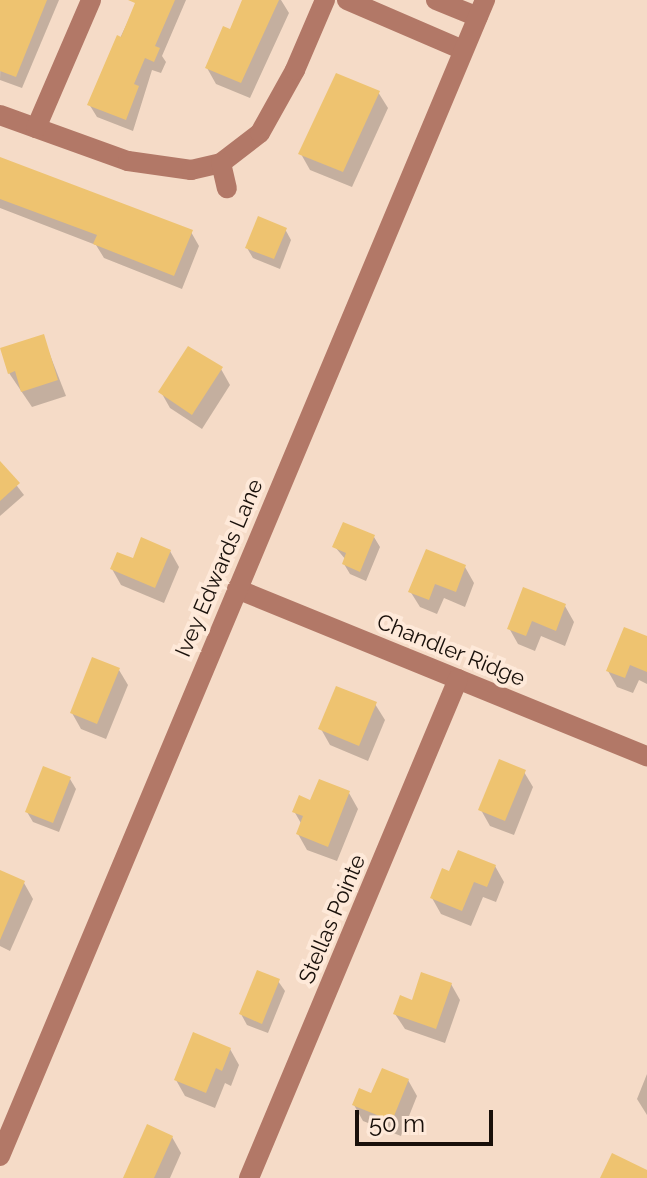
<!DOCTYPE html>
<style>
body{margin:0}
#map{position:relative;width:647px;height:1178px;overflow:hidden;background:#f5dbc7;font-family:Raleway,sans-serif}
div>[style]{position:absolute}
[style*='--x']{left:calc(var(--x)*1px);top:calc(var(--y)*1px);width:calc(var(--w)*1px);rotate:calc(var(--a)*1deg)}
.shadow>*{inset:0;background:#0003}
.building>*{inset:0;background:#eec370}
.minor>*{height:20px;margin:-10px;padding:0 10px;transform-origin:10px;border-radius:10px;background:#b27867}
span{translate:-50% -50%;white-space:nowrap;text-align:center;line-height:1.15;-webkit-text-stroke:8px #fee9d9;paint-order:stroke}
.street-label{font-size:22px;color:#19100a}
.scale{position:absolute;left:355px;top:1110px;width:138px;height:36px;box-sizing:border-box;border:4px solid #19100a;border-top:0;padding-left:10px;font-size:24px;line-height:28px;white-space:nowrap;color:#19100a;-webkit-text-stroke:6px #fee9d9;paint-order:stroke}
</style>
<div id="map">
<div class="shadow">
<div style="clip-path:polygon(2px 0,59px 0,22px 88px,0 80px)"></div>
<div style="clip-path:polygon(138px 0,186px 0,162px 56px,166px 62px,161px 73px,152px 70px,133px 131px,97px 117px,89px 104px)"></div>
<div style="clip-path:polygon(244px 0,281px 0,289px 13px,250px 98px,216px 84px,207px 68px,231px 32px)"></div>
<div style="clip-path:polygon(378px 92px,388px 108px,352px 187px,310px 170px,301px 154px)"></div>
<div style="clip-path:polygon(0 158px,191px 232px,199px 246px,182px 289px,104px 258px,96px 245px,0 208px)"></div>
<div style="clip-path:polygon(285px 229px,291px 240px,280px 269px,253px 258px,247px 248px)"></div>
<div style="clip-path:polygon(43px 337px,66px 396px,32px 407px,9px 373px)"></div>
<div style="clip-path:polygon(221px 369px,230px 385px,202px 429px,170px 408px,161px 392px)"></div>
<div style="clip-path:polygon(0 464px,24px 495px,0 516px)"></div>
<div style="clip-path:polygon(374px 537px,380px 547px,366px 581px,350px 574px,344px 564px,346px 560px,335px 547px)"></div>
<div style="clip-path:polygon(170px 551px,179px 567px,164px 603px,121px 585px,112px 569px)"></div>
<div style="clip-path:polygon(465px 567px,474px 583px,465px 607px,444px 598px,437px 614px,420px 607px,410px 591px)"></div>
<div style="clip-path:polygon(565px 606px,574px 622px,565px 646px,541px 636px,535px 651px,518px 644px,509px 628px)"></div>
<div style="clip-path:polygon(647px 639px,647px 684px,639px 680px,633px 693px,617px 687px,608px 671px)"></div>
<div style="clip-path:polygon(119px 670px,128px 685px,106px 739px,81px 729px,72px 713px)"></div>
<div style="clip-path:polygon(375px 704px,385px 720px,368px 761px,330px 745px,321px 729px)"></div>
<div style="clip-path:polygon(524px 772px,533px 787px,514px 835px,490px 826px,481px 810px)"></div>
<div style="clip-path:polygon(70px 779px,76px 789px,59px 832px,33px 822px,27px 812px)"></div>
<div style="clip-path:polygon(349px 793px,358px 809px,337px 861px,307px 850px,298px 834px,302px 825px,294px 811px)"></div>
<div style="clip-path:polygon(495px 866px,504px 882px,496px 902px,483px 897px,471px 926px,441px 914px,432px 898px)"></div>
<div style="clip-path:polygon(0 876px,24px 883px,33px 899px,10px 951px,0 946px)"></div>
<div style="clip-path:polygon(278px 981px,285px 991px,268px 1033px,247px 1025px,241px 1014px)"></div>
<div style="clip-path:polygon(451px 984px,460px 1000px,445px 1043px,405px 1029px,395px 1014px)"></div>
<div style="clip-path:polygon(230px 1049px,239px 1065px,231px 1086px,225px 1083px,215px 1108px,185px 1096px,176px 1080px)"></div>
<div style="clip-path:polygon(647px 1074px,647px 1115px,637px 1099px)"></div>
<div style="clip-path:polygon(408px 1080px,417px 1096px,401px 1136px,363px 1121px,354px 1105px)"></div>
<div style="clip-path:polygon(172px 1137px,181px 1153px,170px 1178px,129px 1178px)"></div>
</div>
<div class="building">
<div style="clip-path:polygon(0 0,47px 0,16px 77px,0 71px)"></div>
<div style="clip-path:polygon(128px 0,175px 0,155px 46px,160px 48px,154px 62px,145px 58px,134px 84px,139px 86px,126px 120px,87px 105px,117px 35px,121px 37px,135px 3px)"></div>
<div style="clip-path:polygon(242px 0,279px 0,241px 83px,205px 68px,223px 26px,230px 29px)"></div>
<div style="clip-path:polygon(336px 73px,380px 91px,343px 172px,298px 154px)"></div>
<div style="clip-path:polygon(0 157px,193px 230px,174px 276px,93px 244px,97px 235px,0 199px)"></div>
<div style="clip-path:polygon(258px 216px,287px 228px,274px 259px,245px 248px)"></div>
<div style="clip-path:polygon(44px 334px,58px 380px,21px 392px,15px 371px,8px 374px,0 348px)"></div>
<div style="clip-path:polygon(188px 346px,223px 367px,192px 415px,158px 392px)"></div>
<div style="clip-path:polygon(0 461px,20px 483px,0 501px)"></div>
<div style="clip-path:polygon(343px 522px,375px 535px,360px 572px,342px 564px,346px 553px,332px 547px)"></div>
<div style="clip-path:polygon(141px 537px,171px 550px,155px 588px,110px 569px,117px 552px,133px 558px)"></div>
<div style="clip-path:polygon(426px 549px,466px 565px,456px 592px,435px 584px,429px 600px,408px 592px)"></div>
<div style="clip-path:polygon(523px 587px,566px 604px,556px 631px,532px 621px,526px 636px,507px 629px)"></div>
<div style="clip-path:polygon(624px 627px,647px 636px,647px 672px,630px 665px,625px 678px,606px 671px)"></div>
<div style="clip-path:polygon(92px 657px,120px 668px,97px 724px,70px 713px)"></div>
<div style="clip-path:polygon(336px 686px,377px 702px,359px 746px,318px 729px)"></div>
<div style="clip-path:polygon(499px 759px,526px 770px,505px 821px,478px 810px)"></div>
<div style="clip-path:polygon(43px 766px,71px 777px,53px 823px,25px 812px)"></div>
<div style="clip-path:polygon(319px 779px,350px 791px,328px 847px,296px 834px,303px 816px,292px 812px,299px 795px,310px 800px)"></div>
<div style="clip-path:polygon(458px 850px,496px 865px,487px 887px,474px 882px,462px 911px,430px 898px,442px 868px,449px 871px)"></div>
<div style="clip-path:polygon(0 870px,25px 881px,0 940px)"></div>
<div style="clip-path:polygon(257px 970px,280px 979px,262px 1024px,239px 1014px)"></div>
<div style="clip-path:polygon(421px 972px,452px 983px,436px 1029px,393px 1014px,400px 995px,412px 1000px)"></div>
<div style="clip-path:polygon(193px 1032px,231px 1048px,222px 1071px,216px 1068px,206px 1093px,174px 1080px)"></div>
<div style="clip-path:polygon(382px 1068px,409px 1079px,392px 1121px,352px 1105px,359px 1088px,371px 1093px)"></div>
<div style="clip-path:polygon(147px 1124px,173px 1136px,154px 1178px,123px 1178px)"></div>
<div style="clip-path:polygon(612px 1153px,647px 1170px,647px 1178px,600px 1178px)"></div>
</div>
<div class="minor">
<div style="--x:347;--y:0;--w:126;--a:23.3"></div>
<div style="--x:436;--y:0;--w:45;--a:22"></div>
<div style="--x:0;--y:115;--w:136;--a:19.8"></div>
<div style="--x:128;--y:161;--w:64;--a:8.1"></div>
<div style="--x:191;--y:170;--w:31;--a:-13"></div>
<div style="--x:221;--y:163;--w:49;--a:-37.6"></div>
<div style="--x:260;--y:133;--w:72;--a:-60.9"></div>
<div style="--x:295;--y:70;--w:76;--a:-66.8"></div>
<div style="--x:36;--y:128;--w:139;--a:-66.7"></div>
<div style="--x:221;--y:163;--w:26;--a:77"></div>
<div style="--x:237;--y:589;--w:443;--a:22.2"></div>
<div style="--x:0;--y:1156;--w:1254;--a:-67.24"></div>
<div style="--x:249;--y:1178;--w:541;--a:-67.27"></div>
</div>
<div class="street-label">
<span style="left:219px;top:568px;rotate:-67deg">Ivey Edwards Lane</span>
<span style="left:451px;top:650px;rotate:22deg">Chandler Ridge</span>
<span style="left:332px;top:919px;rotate:-67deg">Stellas Pointe</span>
</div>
<div class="scale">50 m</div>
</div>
